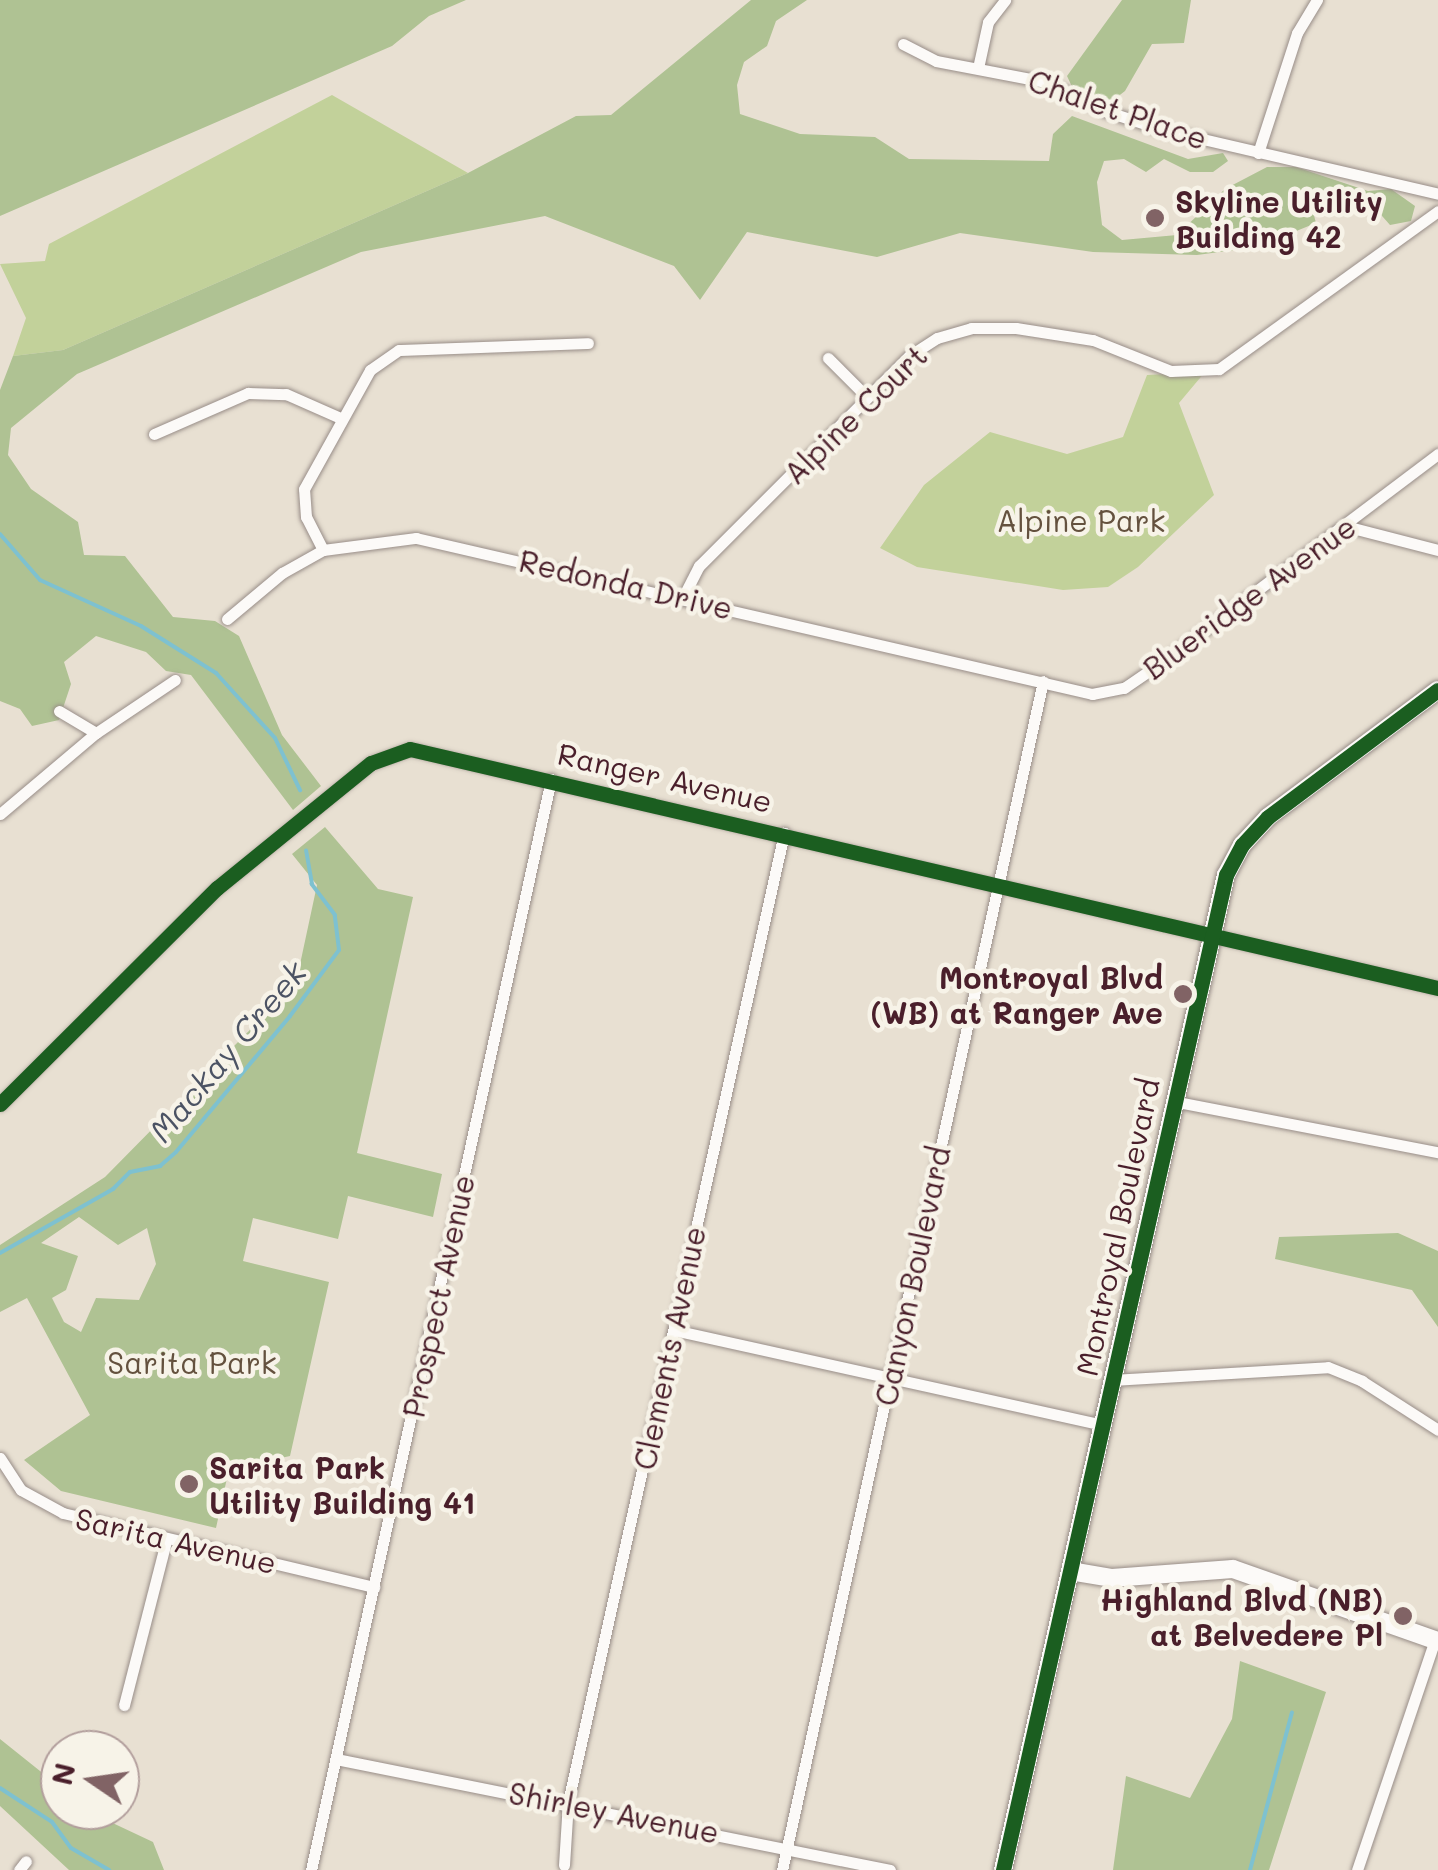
<!DOCTYPE html>
<style>
body{margin:0}
#map{position:relative;width:1438px;height:1870px;overflow:hidden;background:#e8e0d2;font-family:Mali,sans-serif}
div>[style]{position:absolute}
[style*='--x']{left:calc(var(--x)*1px);top:calc(var(--y)*1px);width:calc(var(--w)*1px);rotate:calc(var(--a)*1deg)}
.green>*{inset:0;background:#c2d19a}
.forest>*{inset:0;background:#afc293}
.stream>*{height:4px;margin:-2px;padding:0 2px;transform-origin:2px;border-radius:2px;background:#7ec1d0}
.roads{filter:drop-shadow(0 0 2px #988d88) drop-shadow(0 0 2px #988d88)}
.street>*{height:11px;margin:-5.5px;padding:0 5.5px;transform-origin:5.5px;border-radius:5.5px;background:#fcfaf8}
.secondary>*{height:18px;margin:-9px;padding:0 9px;transform-origin:9px;border-radius:9px;background:#fcfaf8}
.cycleway>*{height:15px;margin:-7.5px;padding:0 7.5px;transform-origin:7.5px;border-radius:7.5px;background:#1b5e20}
.dots>*{width:28px;height:28px;translate:-50% -50%;box-sizing:border-box;border:5px solid #f7f3e8;border-radius:50%}
span{translate:-50% -50%;white-space:nowrap;text-align:center;line-height:1.15;-webkit-text-stroke:9px #f7f3e8;paint-order:stroke}
.street-label{font-size:30px;color:#4a1f2b}
.poi-label{font-size:30px;color:#4a1f2b;font-weight:700}
.left{translate:0 -50%;text-align:left}
.right{translate:-100% -50%;text-align:right}
.park-label{font-size:30px;color:#64513e}
.water-label{font-size:32px;color:#4c5364;font-style:italic}
.north{position:absolute;left:40px;top:1730px;width:100px;height:100px;box-sizing:border-box;background:#f7f3e8;border:2px solid #b29e9c;border-radius:50%;rotate:283deg;font-size:28px;font-weight:700;line-height:40px;text-align:center;color:#4a1f2b}
.north::after{content:'';display:block;margin:auto;width:35px;height:45px;background:#816365;clip-path:polygon(50% 0,100% 100%,50% 72%,0 100%)}
</style>
<div id="map">
<div class="green">
<div style="clip-path:polygon(332px 95px,468px 173px,63px 350px,13px 356px,26px 318px,0 264px,45px 261px,49px 244px)"></div>
<div style="clip-path:polygon(1205px 372px,1179px 403px,1214px 495px,1138px 567px,1108px 587px,1063px 590px,917px 567px,880px 548px,924px 485px,990px 432px,1067px 454px,1123px 437px,1147px 375px)"></div>
</div>
<div class="forest">
<div style="clip-path:polygon(0 0,466px 0,429px 16px,392px 46px,0 216px)"></div>
<div style="clip-path:polygon(751px 0,807px 0,776px 21px,767px 46px,744px 62px,737px 85px,740px 114px,800px 134px,875px 137px,909px 159px,1049px 161px,1053px 134px,1072px 116px,1188px 159px,1223px 153px,1228px 161px,1213px 172px,1190px 172px,1164px 159px,1146px 172px,1124px 159px,1104px 161px,1097px 182px,1102px 225px,1122px 240px,1177px 235px,1225px 189px,1267px 167px,1296px 167px,1368px 191px,1391px 189px,1415px 206px,1411px 221px,1390px 225px,1375px 208px,1331px 195px,1311px 204px,1316px 223px,1257px 247px,1197px 255px,1093px 252px,960px 233px,877px 257px,747px 232px,700px 300px,674px 266px,545px 216px,361px 252px,77px 374px,11px 428px,8px 455px,31px 489px,78px 522px,84px 555px,125px 556px,173px 617px,215px 621px,239px 636px,282px 735px,321px 786px,293px 810px,191px 675px,166px 671px,146px 652px,96px 636px,64px 662px,71px 684px,59px 720px,32px 726px,20px 709px,0 701px,0 390px,13px 356px,63px 350px,468px 173px,576px 116px,611px 115px)"></div>
<div style="clip-path:polygon(1122px 0,1191px 0,1184px 43px,1152px 44px,1125px 91px,1112px 101px,1081px 106px,1067px 76px)"></div>
<div style="clip-path:polygon(evenodd,325px 827px,378px 889px,413px 897px,357px 1153px,442px 1174px,433px 1217px,348px 1196px,338px 1239px,253px 1218px,243px 1261px,329px 1282px,290px 1456px,229px 1469px,216px 1528px,61px 1491px,24px 1460px,90px 1415px,27px 1298px,0 1312px,0 1245px,105px 1177px,296px 983px,317px 885px,292px 854px,325px 827px,79px 1217px,118px 1245px,147px 1228px,156px 1264px,139px 1300px,96px 1298px,81px 1332px,64px 1322px,52px 1298px,66px 1290px,78px 1256px,41px 1243px,79px 1217px)"></div>
<div style="clip-path:polygon(1398px 1233px,1438px 1251px,1438px 1327px,1412px 1290px,1275px 1259px,1279px 1237px)"></div>
<div style="clip-path:polygon(1240px 1661px,1326px 1692px,1269px 1870px,1113px 1870px,1126px 1776px,1190px 1798px,1232px 1719px)"></div>
<div style="clip-path:polygon(0 1739px,60px 1787px,60px 1810px,104px 1810px,102px 1818px,153px 1842px,164px 1870px,69px 1870px,0 1806px)"></div>
</div>
<div class="stream">
<div style="--x:0;--y:534;--w:61;--a:49"></div>
<div style="--x:40;--y:580;--w:111;--a:24.5"></div>
<div style="--x:141;--y:626;--w:89;--a:32.1"></div>
<div style="--x:216;--y:673;--w:88;--a:47.8"></div>
<div style="--x:275;--y:738;--w:58;--a:64.3"></div>
<div style="--x:0;--y:1253;--w:130;--a:-29.5"></div>
<div style="--x:113;--y:1189;--w:24;--a:-45"></div>
<div style="--x:130;--y:1172;--w:31;--a:-11"></div>
<div style="--x:160;--y:1166;--w:21;--a:-41"></div>
<div style="--x:176;--y:1152;--w:177;--a:-50"></div>
<div style="--x:290;--y:1016;--w:82;--a:-53.4"></div>
<div style="--x:339;--y:950;--w:35;--a:-97"></div>
<div style="--x:335;--y:915;--w:39;--a:-127"></div>
<div style="--x:312;--y:884;--w:34;--a:-100"></div>
<div style="--x:0;--y:1788;--w:62;--a:33.2"></div>
<div style="--x:52;--y:1822;--w:32;--a:54"></div>
<div style="--x:71;--y:1848;--w:44;--a:30.1"></div>
<div style="--x:1250;--y:1870;--w:163;--a:-75.1"></div>
</div>
<div class="roads">
<div class="street">
<div style="--x:903;--y:44;--w:37;--a:27"></div>
<div style="--x:936;--y:61;--w:112;--a:10.8"></div>
<div style="--x:1046;--y:82;--w:66;--a:26.2"></div>
<div style="--x:1105;--y:111;--w:62;--a:17.9"></div>
<div style="--x:1164;--y:130;--w:281;--a:13.1"></div>
<div style="--x:978;--y:68;--w:47;--a:-77.7"></div>
<div style="--x:988;--y:22;--w:28;--a:-52"></div>
<div style="--x:1258;--y:153;--w:126;--a:-72"></div>
<div style="--x:1297;--y:33;--w:39;--a:-59"></div>
<div style="--x:828;--y:358;--w:55;--a:45"></div>
<div style="--x:154;--y:434;--w:103;--a:-23.6"></div>
<div style="--x:248;--y:393;--w:38;--a:2"></div>
<div style="--x:286;--y:394;--w:57;--a:23.9"></div>
<div style="--x:1345;--y:526;--w:96;--a:14.5"></div>
<div style="--x:323;--y:550;--w:37;--a:-117"></div>
<div style="--x:306;--y:517;--w:28;--a:-94"></div>
<div style="--x:304;--y:489;--w:136;--a:-61"></div>
<div style="--x:370;--y:370;--w:35;--a:-35"></div>
<div style="--x:399;--y:350;--w:189;--a:-2.1"></div>
<div style="--x:682;--y:599;--w:37;--a:-63"></div>
<div style="--x:699;--y:566;--w:297;--a:-45"></div>
<div style="--x:909;--y:356;--w:33;--a:-33"></div>
<div style="--x:937;--y:338;--w:35;--a:-16"></div>
<div style="--x:971;--y:328;--w:45;--a:0"></div>
<div style="--x:1016;--y:328;--w:78;--a:8.9"></div>
<div style="--x:1093;--y:340;--w:84;--a:21.7"></div>
<div style="--x:1171;--y:371;--w:48;--a:-2.4"></div>
<div style="--x:1219;--y:369;--w:270;--a:-35.8"></div>
<div style="--x:227;--y:619;--w:72;--a:-39.9"></div>
<div style="--x:282;--y:573;--w:47;--a:-29.3"></div>
<div style="--x:323;--y:550;--w:94;--a:-7.4"></div>
<div style="--x:416;--y:538;--w:694;--a:12.99"></div>
<div style="--x:1092;--y:694;--w:33;--a:-11"></div>
<div style="--x:1124;--y:688;--w:46;--a:-34.4"></div>
<div style="--x:1162;--y:662;--w:346;--a:-37"></div>
<div style="--x:59;--y:711;--w:43;--a:30.7"></div>
<div style="--x:0;--y:814;--w:126;--a:-40.2"></div>
<div style="--x:96;--y:733;--w:95;--a:-33.9"></div>
<div style="--x:1172;--y:1101;--w:271;--a:10.9"></div>
<div style="--x:0;--y:1104;--w:306;--a:-44.9"></div>
<div style="--x:217;--y:888;--w:198;--a:-39.1"></div>
<div style="--x:371;--y:763;--w:41;--a:-19.7"></div>
<div style="--x:410;--y:749;--w:1055;--a:13.09"></div>
<div style="--x:674;--y:1330;--w:438;--a:12.5"></div>
<div style="--x:1112;--y:1380;--w:216;--a:-3.4"></div>
<div style="--x:1328;--y:1367;--w:37;--a:22"></div>
<div style="--x:1362;--y:1381;--w:90;--a:32.8"></div>
<div style="--x:0;--y:1458;--w:38;--a:57"></div>
<div style="--x:21;--y:1490;--w:48;--a:28.7"></div>
<div style="--x:63;--y:1513;--w:320;--a:13.4"></div>
<div style="--x:124;--y:1705;--w:172;--a:-75.6"></div>
<div style="--x:336;--y:1759;--w:565;--a:11.33"></div>
<div style="--x:564;--y:1865;--w:63;--a:-86.4"></div>
<div style="--x:568;--y:1802;--w:993;--a:-77.43"></div>
<div style="--x:19;--y:1870;--w:11;--a:-52"></div>
<div style="--x:311;--y:1870;--w:1117;--a:-77.59"></div>
<div style="--x:782;--y:1870;--w:1217;--a:-77.62"></div>
<div style="--x:1357;--y:1870;--w:243;--a:-71.3"></div>
</div>
<div class="secondary">
<div style="--x:1070;--y:1571;--w:43;--a:9.5"></div>
<div style="--x:1112;--y:1578;--w:121;--a:-4.3"></div>
<div style="--x:1233;--y:1569;--w:217;--a:19.4"></div>
<div style="--x:1003;--y:1870;--w:1020;--a:-77.37"></div>
<div style="--x:1226;--y:875;--w:34;--a:-62"></div>
<div style="--x:1242;--y:845;--w:38;--a:-47"></div>
<div style="--x:1268;--y:817;--w:212;--a:-36.8"></div>
</div>
</div>
<div class="cycleway">
<div style="--x:0;--y:1104;--w:306;--a:-44.9"></div>
<div style="--x:217;--y:888;--w:198;--a:-39.1"></div>
<div style="--x:371;--y:763;--w:41;--a:-19.7"></div>
<div style="--x:410;--y:749;--w:1055;--a:13.09"></div>
<div style="--x:1003;--y:1870;--w:1020;--a:-77.37"></div>
<div style="--x:1226;--y:875;--w:34;--a:-62"></div>
<div style="--x:1242;--y:845;--w:38;--a:-47"></div>
<div style="--x:1268;--y:817;--w:212;--a:-36.8"></div>
</div>
<div class="dots">
<div style="left:1155px;top:218px;background:#816365"></div>
<div style="left:1183px;top:994px;background:#816365"></div>
<div style="left:189px;top:1484px;background:#816365"></div>
<div style="left:1403px;top:1616px;background:#816365"></div>
</div>
<div class="street-label">
<span style="left:1118px;top:109px;rotate:19deg">Chalet Place</span>
<span style="left:855px;top:414px;rotate:-44deg">Alpine Court</span>
<span style="left:626px;top:584px;rotate:13deg">Redonda Drive</span>
<span style="left:1249px;top:597px;rotate:-36deg">Blueridge Avenue</span>
<span style="left:665px;top:777px;rotate:13deg">Ranger Avenue</span>
<span style="left:1117px;top:1227px;rotate:-78deg">Montroyal Boulevard</span>
<span style="left:912px;top:1276px;rotate:-78deg">Canyon Boulevard</span>
<span style="left:438px;top:1296px;rotate:-78deg">Prospect Avenue</span>
<span style="left:669px;top:1348px;rotate:-78deg">Clements Avenue</span>
<span style="left:176px;top:1540px;rotate:13deg">Sarita Avenue</span>
<span style="left:614px;top:1812px;rotate:11deg">Shirley Avenue</span>
</div>
<div class="poi-label">
<span class="left" style="left:1175px;top:218px">Skyline Utility<br>Building 42</span>
<span class="right" style="left:1163px;top:994px">Montroyal Blvd<br>(WB) at Ranger Ave</span>
<span class="left" style="left:209px;top:1484px">Sarita Park<br>Utility Building 41</span>
<span class="right" style="left:1383px;top:1616px">Highland Blvd (NB)<br>at Belvedere Pl</span>
</div>
<div class="park-label">
<span style="left:1081px;top:520px">Alpine Park</span>
<span style="left:192px;top:1362px">Sarita Park</span>
</div>
<div class="water-label">
<span style="left:227px;top:1051px;rotate:-50deg">Mackay Creek</span>
</div>
<div class="north">N</div>
</div>
